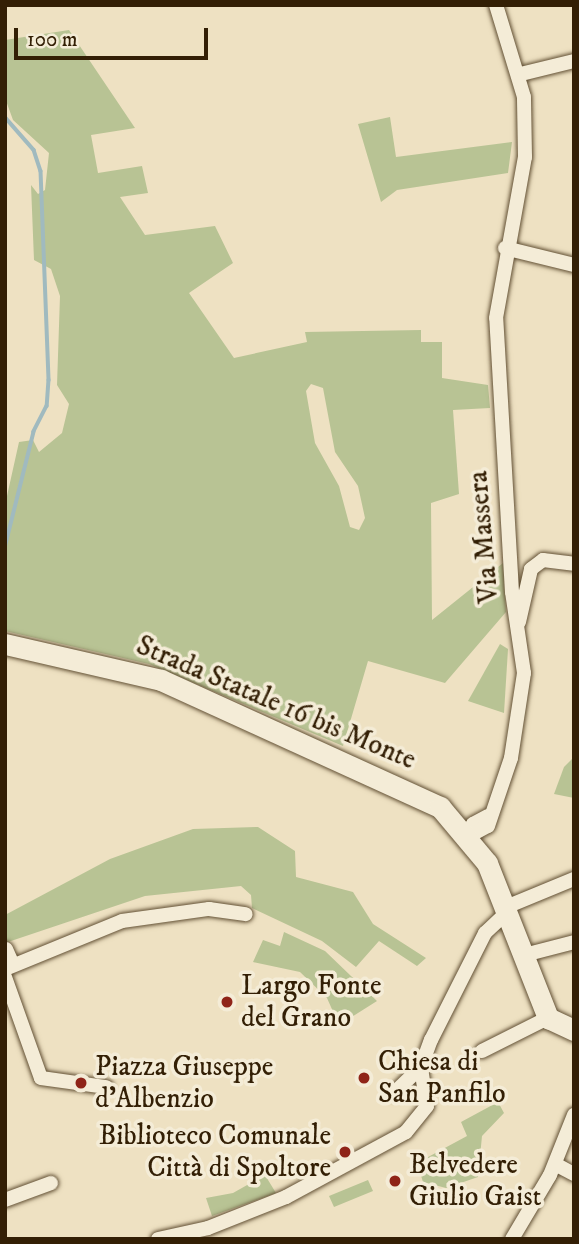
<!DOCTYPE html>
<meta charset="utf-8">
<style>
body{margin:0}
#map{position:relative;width:579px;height:1244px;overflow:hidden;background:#eee1c2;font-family:"IM FELL DW Pica",serif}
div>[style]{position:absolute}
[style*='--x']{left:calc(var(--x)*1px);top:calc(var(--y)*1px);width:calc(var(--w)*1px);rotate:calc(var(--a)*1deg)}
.green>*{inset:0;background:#b8c394}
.stream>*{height:3.5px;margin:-1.75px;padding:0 1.75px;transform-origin:1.75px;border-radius:1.75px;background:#a0babf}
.roads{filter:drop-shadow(0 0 2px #625034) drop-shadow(0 0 2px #625034)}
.street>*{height:14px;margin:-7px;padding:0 7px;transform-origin:7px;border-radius:7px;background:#f4ecd7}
.secondary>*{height:21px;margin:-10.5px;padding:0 10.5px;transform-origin:10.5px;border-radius:10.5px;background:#f4ecd7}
.dots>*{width:19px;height:19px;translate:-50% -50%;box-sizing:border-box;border:4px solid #f4ecd7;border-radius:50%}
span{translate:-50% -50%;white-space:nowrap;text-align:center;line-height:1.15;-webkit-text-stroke:7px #f4ecd7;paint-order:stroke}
.street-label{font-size:28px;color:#331f05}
.poi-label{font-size:28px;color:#331f05}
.left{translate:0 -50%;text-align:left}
.right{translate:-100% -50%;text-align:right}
.frame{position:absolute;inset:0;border:7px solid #331f05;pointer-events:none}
.scale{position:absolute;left:14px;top:28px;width:194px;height:32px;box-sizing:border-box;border:4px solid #331f05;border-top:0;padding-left:9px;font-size:21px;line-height:24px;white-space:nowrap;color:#331f05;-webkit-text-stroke:5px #f4ecd7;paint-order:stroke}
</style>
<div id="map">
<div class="green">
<div style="clip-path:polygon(evenodd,69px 30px,135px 128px,91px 135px,98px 173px,142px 166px,148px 193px,120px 197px,145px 235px,215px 226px,233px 263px,189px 293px,234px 358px,307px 342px,305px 332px,421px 330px,421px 342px,442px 342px,442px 378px,488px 385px,490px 408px,453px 410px,459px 494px,431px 503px,432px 620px,503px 563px,506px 612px,445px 683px,368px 661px,343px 746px,149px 664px,5px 631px,5px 505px,19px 442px,33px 440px,39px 452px,62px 433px,69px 404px,57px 385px,60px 296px,51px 269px,34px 260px,31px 185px,38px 194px,45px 190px,49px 153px,13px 120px,5px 98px,5px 40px,69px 30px,311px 384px,323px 388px,335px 452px,358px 486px,365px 518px,359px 530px,350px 527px,339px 486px,315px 443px,306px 391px,311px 384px)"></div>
<div style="clip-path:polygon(390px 117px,396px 157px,512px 142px,508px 173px,397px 190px,381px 202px,358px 124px)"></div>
<div style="clip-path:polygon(500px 644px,508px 649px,504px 713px,468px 701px)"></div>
<div style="clip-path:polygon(574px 757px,574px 798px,554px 794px,564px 767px)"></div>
<div style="clip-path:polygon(258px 827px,295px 851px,296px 877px,353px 892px,373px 924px,426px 958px,417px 966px,379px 941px,356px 967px,322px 941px,252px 908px,251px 895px,241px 886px,145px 896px,5px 943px,5px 915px,110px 859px,193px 829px)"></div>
<div style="clip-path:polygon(284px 932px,325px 951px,377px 1001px,339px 1025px,327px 998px,300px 972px,253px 962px,263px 940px,280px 946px)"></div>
<div style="clip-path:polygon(498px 1102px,504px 1113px,482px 1136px,478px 1177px,446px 1188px,423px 1182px,417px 1163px,467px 1136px,461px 1122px)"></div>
<div style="clip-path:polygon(265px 1175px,276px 1193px,212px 1216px,206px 1198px,233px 1193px)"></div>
<div style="clip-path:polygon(368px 1180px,373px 1191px,334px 1207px,329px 1196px)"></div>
</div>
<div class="stream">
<div style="--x:5;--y:117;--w:44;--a:48.7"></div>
<div style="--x:34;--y:150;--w:22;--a:72"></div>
<div style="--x:41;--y:171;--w:209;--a:87.8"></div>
<div style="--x:49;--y:380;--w:26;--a:94"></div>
<div style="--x:47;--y:406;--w:29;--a:117"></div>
<div style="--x:34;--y:432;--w:120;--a:104"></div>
</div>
<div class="roads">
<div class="street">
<div style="--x:521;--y:74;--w:55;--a:-13.8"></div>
<div style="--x:505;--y:248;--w:71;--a:13.8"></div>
<div style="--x:519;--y:622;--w:54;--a:-77.2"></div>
<div style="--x:531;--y:569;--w:15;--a:-37"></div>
<div style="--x:543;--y:560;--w:31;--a:7"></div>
<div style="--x:488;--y:816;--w:17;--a:152"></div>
<div style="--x:473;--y:824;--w:13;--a:108"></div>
<div style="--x:469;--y:836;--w:21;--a:-28"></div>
<div style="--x:488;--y:826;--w:72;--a:-71.3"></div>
<div style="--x:511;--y:758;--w:86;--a:-81.3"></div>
<div style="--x:524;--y:673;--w:82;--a:-98.4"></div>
<div style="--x:512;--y:592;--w:274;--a:-93.3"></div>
<div style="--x:496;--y:318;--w:164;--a:-79.8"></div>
<div style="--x:525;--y:157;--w:60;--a:-91"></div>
<div style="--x:524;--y:97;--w:96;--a:-106.9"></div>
<div style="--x:506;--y:907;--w:74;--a:-22.4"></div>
<div style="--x:6;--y:949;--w:17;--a:66"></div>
<div style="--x:528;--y:954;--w:48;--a:-14.6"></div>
<div style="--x:5;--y:969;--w:126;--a:-22.3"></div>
<div style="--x:122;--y:921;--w:88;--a:-7.9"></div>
<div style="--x:209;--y:909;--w:37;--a:8"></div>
<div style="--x:5;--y:977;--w:107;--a:70.4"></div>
<div style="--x:41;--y:1078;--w:66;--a:7.9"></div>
<div style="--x:482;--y:1051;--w:74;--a:-26.6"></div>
<div style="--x:394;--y:1093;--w:37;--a:-44"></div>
<div style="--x:555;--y:1164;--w:21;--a:28"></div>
<div style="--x:5;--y:1200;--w:49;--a:-20.3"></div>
<div style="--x:158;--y:1239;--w:51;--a:-12.4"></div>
<div style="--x:208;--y:1228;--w:84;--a:-21.7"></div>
<div style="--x:286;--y:1197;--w:136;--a:-28.4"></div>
<div style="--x:406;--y:1132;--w:33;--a:-51"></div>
<div style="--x:427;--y:1106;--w:39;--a:-99"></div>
<div style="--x:421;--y:1067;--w:29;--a:-70"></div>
<div style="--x:431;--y:1040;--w:120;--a:-63.2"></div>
<div style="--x:485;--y:933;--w:33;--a:-43"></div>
<div style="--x:512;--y:1239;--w:74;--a:-59.3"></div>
<div style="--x:550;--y:1175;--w:65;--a:-68.2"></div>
</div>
<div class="secondary">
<div style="--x:5;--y:644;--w:160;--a:13"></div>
<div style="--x:161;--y:680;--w:307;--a:24.5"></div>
<div style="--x:440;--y:807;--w:73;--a:50"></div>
<div style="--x:487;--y:863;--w:167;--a:68.5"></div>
<div style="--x:548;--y:1018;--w:29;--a:25"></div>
</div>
</div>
<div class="dots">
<div style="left:227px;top:1002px;background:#8f2418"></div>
<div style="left:364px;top:1078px;background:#8f2418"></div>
<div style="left:81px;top:1083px;background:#8f2418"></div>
<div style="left:345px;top:1152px;background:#8f2418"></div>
<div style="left:395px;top:1181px;background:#8f2418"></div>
</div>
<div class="street-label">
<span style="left:484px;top:537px;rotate:-95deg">Via Massera</span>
<span style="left:276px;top:703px;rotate:23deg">Strada Statale 16 bis Monte</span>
</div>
<div class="poi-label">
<span class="left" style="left:241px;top:1002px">Largo Fonte<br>del Grano</span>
<span class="left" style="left:378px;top:1078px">Chiesa di<br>San Panfilo</span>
<span class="left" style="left:95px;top:1083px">Piazza Giuseppe<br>d'Albenzio</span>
<span class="right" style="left:331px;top:1152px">Biblioteco Comunale<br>Città di Spoltore</span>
<span class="left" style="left:409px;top:1181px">Belvedere<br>Giulio Gaist</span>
</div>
<div class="frame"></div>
<div class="scale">100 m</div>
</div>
